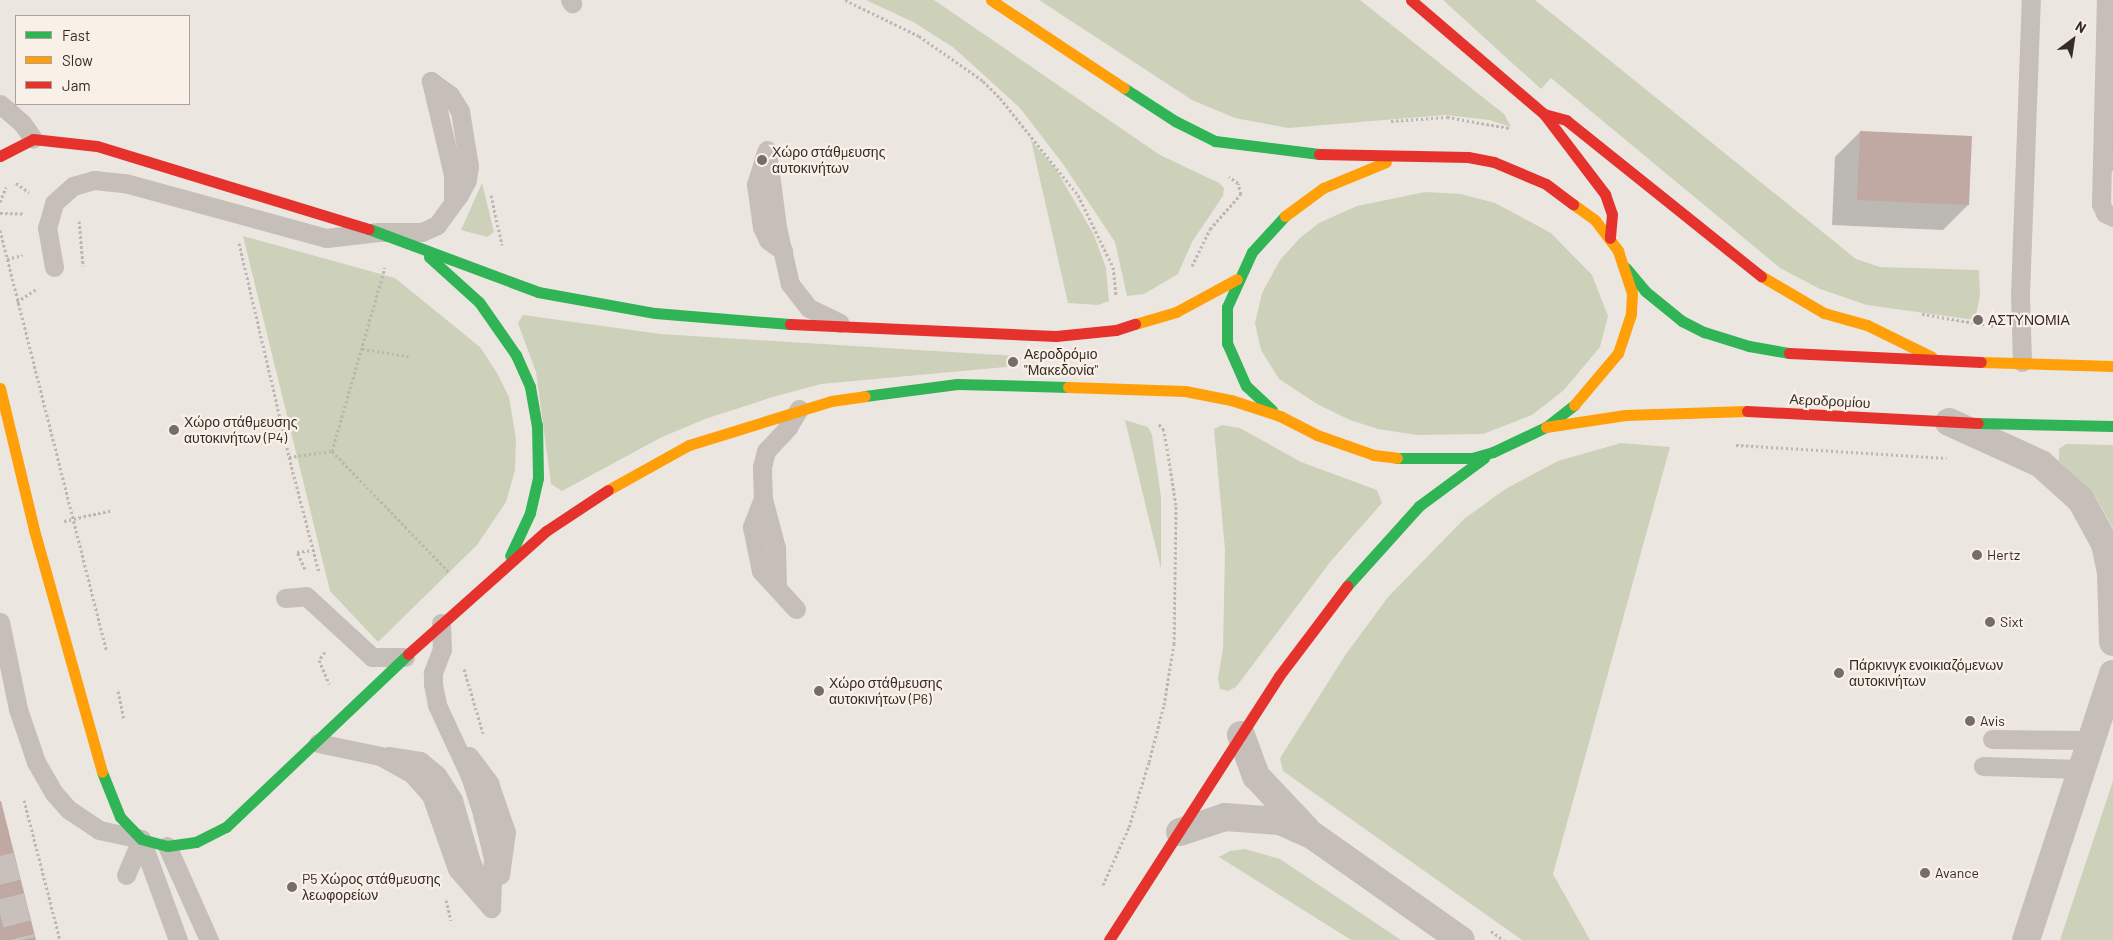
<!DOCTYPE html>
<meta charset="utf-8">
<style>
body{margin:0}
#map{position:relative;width:2113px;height:940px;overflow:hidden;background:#ece6e0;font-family:Barlow,sans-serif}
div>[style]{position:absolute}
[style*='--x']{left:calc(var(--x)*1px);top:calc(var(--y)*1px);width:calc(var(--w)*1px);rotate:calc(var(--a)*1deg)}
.green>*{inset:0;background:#ced1ba}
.shadow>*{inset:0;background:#0003}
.building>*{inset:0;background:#bfa9a2}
.secondary-tunnel>*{height:28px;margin-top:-14px;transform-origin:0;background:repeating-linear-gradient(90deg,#c8c1bb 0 28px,transparent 0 42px)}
.path>*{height:3px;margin-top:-1.5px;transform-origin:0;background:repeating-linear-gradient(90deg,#beb6b1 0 2.5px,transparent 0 5px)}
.lane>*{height:19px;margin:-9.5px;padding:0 9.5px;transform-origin:9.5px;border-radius:9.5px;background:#c5beb9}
.street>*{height:28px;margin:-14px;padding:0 14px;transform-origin:14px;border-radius:14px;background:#c5beb9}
.fast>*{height:11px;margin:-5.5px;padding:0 5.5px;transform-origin:5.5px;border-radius:5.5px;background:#30b455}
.slow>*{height:11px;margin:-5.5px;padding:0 5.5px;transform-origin:5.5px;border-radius:5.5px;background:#ff9f0a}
.jam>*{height:11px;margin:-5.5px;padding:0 5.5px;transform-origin:5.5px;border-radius:5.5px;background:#e5322d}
.dots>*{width:14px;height:14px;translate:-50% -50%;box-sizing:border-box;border:2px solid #f9f0e7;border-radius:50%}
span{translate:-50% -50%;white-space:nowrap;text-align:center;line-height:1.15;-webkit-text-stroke:4.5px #f9f0e7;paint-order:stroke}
.poi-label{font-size:14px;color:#362b27}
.left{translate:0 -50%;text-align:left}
.street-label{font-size:14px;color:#362b27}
.legend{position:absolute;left:15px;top:15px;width:175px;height:90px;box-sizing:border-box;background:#f9f0e7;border:1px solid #aba19a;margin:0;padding:6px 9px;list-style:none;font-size:15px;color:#362b27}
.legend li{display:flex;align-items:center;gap:10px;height:25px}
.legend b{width:25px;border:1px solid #aba19a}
.north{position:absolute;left:2048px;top:15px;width:50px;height:50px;-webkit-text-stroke:4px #f9f0e7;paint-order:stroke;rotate:31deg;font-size:14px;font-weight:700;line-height:20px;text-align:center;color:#362b27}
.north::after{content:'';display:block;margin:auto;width:18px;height:22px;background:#362b27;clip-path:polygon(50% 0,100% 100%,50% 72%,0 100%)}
</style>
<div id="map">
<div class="green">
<div style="clip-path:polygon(866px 0,934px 0,1160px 155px,1219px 183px,1224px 188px,1223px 196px,1192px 242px,1178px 274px,1144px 294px,1127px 296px,1115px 242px,1063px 164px,1020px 108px,954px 48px,915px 23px)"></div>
<div style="clip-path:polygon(1039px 0,1360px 0,1504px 114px,1511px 127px,1489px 120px,1445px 115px,1288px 128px,1235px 118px,1192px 100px)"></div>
<div style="clip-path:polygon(1443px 0,1535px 0,1856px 259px,1880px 267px,1979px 270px,1980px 296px,1975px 320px,1867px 305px,1820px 289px,1780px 268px,1551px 78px,1541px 89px)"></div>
<div style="clip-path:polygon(1031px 140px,1057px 171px,1094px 235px,1106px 268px,1109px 301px,1098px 305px,1068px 303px)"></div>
<div style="clip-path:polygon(482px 183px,494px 232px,487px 237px,461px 230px)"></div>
<div style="clip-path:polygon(1425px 192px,1461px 194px,1495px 203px,1551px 233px,1592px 275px,1608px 316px,1600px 347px,1564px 390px,1532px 415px,1483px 434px,1417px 435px,1378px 429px,1350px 420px,1317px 404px,1279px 379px,1261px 350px,1255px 323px,1262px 293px,1280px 260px,1300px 238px,1319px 223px,1357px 206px)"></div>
<div style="clip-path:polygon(243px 236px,395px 278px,480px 347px,497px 373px,509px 397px,516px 439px,515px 470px,506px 502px,477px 545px,378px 642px,330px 591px)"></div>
<div style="clip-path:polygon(523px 315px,661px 334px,1016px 356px,1017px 366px,821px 384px,773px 397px,705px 419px,662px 437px,562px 491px,551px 484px,536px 372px,518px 323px)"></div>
<div style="clip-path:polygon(1125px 420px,1148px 427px,1152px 435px,1161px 497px,1161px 569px)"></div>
<div style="clip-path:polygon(1222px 425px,1240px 428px,1301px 462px,1377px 490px,1382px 503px,1331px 561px,1236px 687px,1228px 691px,1220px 689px,1218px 678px,1223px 649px,1225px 550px,1214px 429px)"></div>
<div style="clip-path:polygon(1621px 443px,1670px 447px,1553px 874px,1590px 940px,1522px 940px,1290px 776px,1283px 771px,1280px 758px,1346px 654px,1388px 597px,1464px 519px,1507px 488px,1558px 461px)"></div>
<div style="clip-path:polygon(2066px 444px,2113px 445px,2113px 528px,2094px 494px,2059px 461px,2059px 449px)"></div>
<div style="clip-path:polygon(2113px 781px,2113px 940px,2060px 940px)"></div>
<div style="clip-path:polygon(1245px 849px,1280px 859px,1401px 940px,1351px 940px,1219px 857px,1230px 851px)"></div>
</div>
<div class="shadow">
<div style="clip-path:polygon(2113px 92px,2113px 159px,2097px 159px)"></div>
<div style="clip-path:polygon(1860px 132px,1968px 205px,1943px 230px,1832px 225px,1835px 157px)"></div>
</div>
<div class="building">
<div style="clip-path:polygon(1860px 131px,1972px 136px,1969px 205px,1857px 200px)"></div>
<div style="clip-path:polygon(0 801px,1px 801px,36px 940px,0 940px)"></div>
</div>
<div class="secondary-tunnel">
<div style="--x:0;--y:856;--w:87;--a:76"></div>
</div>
<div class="path">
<div style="--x:845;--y:0;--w:82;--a:25.9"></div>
<div style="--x:919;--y:36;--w:78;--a:35.1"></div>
<div style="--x:983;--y:81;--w:24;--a:45"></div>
<div style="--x:1000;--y:98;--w:124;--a:51.2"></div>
<div style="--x:1078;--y:195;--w:80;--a:64.1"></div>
<div style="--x:1113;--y:267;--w:29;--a:84"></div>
<div style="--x:1391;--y:121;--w:56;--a:-4.1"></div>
<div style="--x:1447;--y:117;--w:63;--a:10.1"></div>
<div style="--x:16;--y:183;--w:16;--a:35"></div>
<div style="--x:491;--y:195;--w:51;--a:77.6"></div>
<div style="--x:0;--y:202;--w:16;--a:-68"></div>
<div style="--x:0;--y:213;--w:23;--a:2"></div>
<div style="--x:79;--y:221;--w:45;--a:84.9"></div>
<div style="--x:0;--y:230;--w:433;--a:75.8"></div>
<div style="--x:239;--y:243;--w:220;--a:76.8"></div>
<div style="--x:289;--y:457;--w:119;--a:75.4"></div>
<div style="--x:7;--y:259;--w:16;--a:-14"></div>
<div style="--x:1192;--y:266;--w:41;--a:-64.1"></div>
<div style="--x:1210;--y:229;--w:47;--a:-48.5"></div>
<div style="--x:1241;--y:194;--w:11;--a:-105"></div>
<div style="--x:1238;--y:183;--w:11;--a:-146"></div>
<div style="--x:17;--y:302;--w:25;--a:-34"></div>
<div style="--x:1922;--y:314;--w:72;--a:9.6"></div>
<div style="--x:362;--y:349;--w:47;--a:8.7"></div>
<div style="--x:1736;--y:445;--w:211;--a:3.5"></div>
<div style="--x:332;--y:451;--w:191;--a:-73.9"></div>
<div style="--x:332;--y:451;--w:170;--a:46"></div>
<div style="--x:289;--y:457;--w:43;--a:-7.9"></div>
<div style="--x:64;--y:521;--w:50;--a:-12.7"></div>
<div style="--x:305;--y:569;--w:19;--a:-115"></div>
<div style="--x:297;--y:552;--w:16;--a:-7"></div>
<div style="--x:325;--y:652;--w:10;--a:127"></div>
<div style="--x:319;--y:660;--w:26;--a:67"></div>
<div style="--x:464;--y:669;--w:67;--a:73.5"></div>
<div style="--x:118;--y:691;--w:30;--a:78"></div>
<div style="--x:24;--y:800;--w:145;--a:75.6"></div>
<div style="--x:1103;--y:885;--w:64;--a:-65.9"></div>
<div style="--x:1129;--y:827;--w:68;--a:-72.9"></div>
<div style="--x:1149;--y:762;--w:59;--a:-75.3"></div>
<div style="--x:1164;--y:705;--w:62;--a:-80.7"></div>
<div style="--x:1174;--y:644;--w:139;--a:-89.2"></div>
<div style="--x:1176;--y:505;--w:76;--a:-99.1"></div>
<div style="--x:1164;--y:430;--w:9;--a:-131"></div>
<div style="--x:446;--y:900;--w:21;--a:76"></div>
<div style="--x:1491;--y:931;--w:16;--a:35"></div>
</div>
<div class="lane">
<div style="--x:570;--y:0;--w:4;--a:56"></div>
<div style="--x:431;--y:81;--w:97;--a:76.8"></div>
<div style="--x:453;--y:175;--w:27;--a:90"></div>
<div style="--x:0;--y:104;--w:29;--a:41"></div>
<div style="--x:22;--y:123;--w:19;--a:55"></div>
<div style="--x:767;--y:150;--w:78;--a:82.6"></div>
<div style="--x:777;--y:227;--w:58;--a:77.2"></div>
<div style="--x:790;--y:284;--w:31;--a:52"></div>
<div style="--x:809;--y:308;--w:34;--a:26"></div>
<div style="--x:766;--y:152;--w:34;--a:107"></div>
<div style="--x:756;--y:184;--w:43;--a:82.1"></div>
<div style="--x:762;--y:227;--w:14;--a:65"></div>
<div style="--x:768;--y:240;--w:19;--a:36"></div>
<div style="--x:2102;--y:161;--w:161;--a:-88.6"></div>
<div style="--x:2113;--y:161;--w:11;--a:180"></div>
<div style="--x:2102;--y:161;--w:43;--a:91.3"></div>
<div style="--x:2101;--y:204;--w:10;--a:66"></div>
<div style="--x:2105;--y:213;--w:9;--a:27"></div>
<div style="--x:54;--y:267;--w:40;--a:-100"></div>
<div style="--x:47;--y:228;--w:26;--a:-74"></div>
<div style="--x:54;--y:203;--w:25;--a:-42"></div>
<div style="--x:73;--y:186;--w:22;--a:-16"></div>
<div style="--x:94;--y:180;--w:31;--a:6"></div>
<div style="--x:125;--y:183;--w:208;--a:15.3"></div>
<div style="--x:326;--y:238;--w:53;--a:-6.5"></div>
<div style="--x:379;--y:232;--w:43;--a:0"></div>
<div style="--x:422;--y:232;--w:17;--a:-25"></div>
<div style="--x:437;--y:225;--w:37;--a:-54"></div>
<div style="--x:459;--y:195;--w:17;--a:-62"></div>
<div style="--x:467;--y:180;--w:14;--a:-82"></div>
<div style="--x:469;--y:166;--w:56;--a:-99.3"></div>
<div style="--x:460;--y:111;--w:19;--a:-122"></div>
<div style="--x:450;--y:95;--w:24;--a:-144"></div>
<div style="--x:2022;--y:362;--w:67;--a:-91.7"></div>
<div style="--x:2020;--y:295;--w:295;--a:-87.9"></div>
<div style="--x:763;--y:499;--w:51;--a:75.1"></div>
<div style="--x:776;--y:548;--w:40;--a:88.6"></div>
<div style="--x:285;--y:598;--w:21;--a:-5"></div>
<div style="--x:306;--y:596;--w:90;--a:42.7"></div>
<div style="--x:372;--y:657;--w:33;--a:0"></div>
<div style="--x:796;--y:609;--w:52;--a:-132.6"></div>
<div style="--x:761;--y:571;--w:45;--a:-101.6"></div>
<div style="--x:752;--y:527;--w:30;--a:-69"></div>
<div style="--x:763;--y:499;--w:32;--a:-92"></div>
<div style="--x:762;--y:467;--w:16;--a:-76"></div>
<div style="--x:766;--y:451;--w:33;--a:-47"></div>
<div style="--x:788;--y:427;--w:21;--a:-59"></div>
<div style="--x:0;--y:622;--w:89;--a:78.3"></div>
<div style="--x:18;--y:709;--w:56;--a:71.2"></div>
<div style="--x:36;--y:762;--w:36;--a:60"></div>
<div style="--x:54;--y:793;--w:21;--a:49"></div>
<div style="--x:68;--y:809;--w:37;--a:34"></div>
<div style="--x:99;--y:830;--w:43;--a:12.1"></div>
<div style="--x:441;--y:623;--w:26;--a:88"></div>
<div style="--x:442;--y:649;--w:26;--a:111"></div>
<div style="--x:433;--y:673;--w:11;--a:90"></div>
<div style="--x:433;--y:684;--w:21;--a:79"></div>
<div style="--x:437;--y:705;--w:78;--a:65.1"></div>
<div style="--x:470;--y:776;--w:40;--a:72"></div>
<div style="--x:482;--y:814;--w:45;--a:76"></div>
<div style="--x:493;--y:858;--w:50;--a:92.3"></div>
<div style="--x:1992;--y:739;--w:97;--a:0.6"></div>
<div style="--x:318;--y:743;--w:63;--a:11.8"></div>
<div style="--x:380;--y:756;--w:37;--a:29"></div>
<div style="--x:412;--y:774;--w:28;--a:48"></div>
<div style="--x:431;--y:795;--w:78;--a:70.6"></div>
<div style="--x:457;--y:869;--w:52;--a:48.9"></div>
<div style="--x:388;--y:756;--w:32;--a:9"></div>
<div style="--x:420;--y:761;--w:22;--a:39"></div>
<div style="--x:437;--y:775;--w:30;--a:57"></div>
<div style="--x:453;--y:800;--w:65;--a:73.8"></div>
<div style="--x:471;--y:862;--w:34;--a:66"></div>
<div style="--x:469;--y:756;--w:34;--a:53"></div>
<div style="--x:489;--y:783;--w:52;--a:70.9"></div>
<div style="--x:506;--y:832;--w:43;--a:97.9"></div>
<div style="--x:1983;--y:766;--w:97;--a:1.8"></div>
<div style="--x:141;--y:839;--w:108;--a:69.9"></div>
<div style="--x:167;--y:846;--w:103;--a:65.9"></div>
<div style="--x:126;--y:875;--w:39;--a:-67"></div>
</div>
<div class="street">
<div style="--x:1949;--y:422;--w:101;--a:24.5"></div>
<div style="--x:2041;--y:464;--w:54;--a:42"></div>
<div style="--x:2081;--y:500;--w:50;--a:61.4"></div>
<div style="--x:2105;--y:544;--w:30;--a:78"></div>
<div style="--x:2111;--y:573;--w:69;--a:88.3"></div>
<div style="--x:1241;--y:735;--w:44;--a:69.9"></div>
<div style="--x:1256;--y:776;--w:73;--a:46.7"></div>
<div style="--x:1180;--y:832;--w:47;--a:-18.4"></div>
<div style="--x:1225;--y:817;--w:55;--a:4.2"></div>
<div style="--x:1280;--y:821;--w:35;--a:24"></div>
<div style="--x:1312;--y:835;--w:182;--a:35.2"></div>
<div style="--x:2026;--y:940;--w:280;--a:-71.9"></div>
</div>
<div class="fast">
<div style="--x:1124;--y:88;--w:61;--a:32.9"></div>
<div style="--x:1175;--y:121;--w:45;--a:26.6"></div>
<div style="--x:1215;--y:141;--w:105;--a:7.1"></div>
<div style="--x:369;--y:229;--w:180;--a:20.4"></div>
<div style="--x:538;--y:292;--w:119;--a:10.2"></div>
<div style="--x:655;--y:313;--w:135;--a:4.7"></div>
<div style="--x:429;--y:257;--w:67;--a:42"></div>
<div style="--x:479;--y:302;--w:65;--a:55.1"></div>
<div style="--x:516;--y:355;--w:35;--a:66"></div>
<div style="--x:530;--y:387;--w:39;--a:80"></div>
<div style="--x:537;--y:425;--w:53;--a:88.9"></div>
<div style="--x:538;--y:478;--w:36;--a:103"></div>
<div style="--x:530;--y:513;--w:47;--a:114.9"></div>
<div style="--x:1626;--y:268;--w:30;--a:50"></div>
<div style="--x:1645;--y:291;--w:48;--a:39"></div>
<div style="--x:1682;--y:321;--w:25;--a:27"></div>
<div style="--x:1704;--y:332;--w:47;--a:17.3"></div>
<div style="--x:1749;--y:346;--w:41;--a:9.9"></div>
<div style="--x:865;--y:396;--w:93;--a:-7.4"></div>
<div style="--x:957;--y:384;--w:111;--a:1.5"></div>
<div style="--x:1272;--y:410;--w:35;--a:-137"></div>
<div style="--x:1246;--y:386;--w:47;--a:-113.8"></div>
<div style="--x:1227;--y:343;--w:36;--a:-90"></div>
<div style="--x:1227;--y:307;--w:60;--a:-65.6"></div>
<div style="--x:1252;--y:252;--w:49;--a:-47.5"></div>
<div style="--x:1978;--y:423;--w:135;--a:1.3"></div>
<div style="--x:1397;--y:458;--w:75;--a:0"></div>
<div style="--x:1472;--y:458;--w:22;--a:-16"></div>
<div style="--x:1493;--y:452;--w:59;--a:-25.3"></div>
<div style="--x:1546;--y:427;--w:36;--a:-38"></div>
<div style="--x:1347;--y:586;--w:108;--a:-48"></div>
<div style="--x:1419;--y:506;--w:81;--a:-36.4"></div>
<div style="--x:102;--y:772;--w:48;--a:68.2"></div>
<div style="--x:120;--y:817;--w:30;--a:46"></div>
<div style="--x:141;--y:839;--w:27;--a:15"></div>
<div style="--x:167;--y:846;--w:29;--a:-8"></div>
<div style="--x:196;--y:842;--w:34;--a:-27"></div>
<div style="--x:226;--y:827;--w:251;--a:-43.5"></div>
</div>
<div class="slow">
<div style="--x:991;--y:0;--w:159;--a:33.5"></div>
<div style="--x:1573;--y:204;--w:27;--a:36"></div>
<div style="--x:1595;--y:220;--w:39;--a:53"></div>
<div style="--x:1618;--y:251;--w:44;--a:71.6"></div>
<div style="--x:1632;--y:293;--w:21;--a:93"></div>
<div style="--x:1631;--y:314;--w:41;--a:108.4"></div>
<div style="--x:1618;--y:353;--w:68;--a:130.2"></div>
<div style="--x:1285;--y:216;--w:47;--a:-36.4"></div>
<div style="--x:1323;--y:188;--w:68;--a:-22.4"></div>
<div style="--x:1761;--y:276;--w:73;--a:30.4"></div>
<div style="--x:1824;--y:313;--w:45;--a:15.6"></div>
<div style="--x:1867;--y:325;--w:72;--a:26.2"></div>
<div style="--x:1135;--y:324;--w:43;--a:-16.3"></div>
<div style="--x:1176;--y:312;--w:69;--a:-28.4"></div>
<div style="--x:1981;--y:362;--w:132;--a:1.7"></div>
<div style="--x:1068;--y:387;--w:117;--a:2"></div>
<div style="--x:1185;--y:391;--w:47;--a:11.1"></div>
<div style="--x:1231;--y:400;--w:52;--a:18.1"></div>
<div style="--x:1280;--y:416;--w:42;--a:27.2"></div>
<div style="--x:1317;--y:435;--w:60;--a:19.3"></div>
<div style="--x:1374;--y:455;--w:23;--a:7"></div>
<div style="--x:0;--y:388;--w:146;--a:76.5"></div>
<div style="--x:34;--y:530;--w:251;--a:74.3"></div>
<div style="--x:1546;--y:427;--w:80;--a:-8.6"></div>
<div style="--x:1625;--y:415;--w:122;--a:-1.9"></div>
<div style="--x:608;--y:490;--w:93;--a:-29.1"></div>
<div style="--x:689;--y:445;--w:149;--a:-17.2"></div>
<div style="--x:831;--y:401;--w:34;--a:-8"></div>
</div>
<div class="jam">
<div style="--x:1411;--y:0;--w:175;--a:40.6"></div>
<div style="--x:1544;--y:114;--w:101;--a:52.7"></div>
<div style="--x:1605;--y:194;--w:21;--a:71"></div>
<div style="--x:1612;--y:214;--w:24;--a:95"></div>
<div style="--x:1544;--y:114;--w:23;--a:15"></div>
<div style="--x:1566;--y:120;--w:250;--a:38.7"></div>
<div style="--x:1319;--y:154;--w:149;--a:1.2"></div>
<div style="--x:1468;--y:157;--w:26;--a:11"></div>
<div style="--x:1494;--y:162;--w:56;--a:22.9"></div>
<div style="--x:1546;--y:184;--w:34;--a:37"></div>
<div style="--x:0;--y:156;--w:37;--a:-27"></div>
<div style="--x:33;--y:139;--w:64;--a:6.2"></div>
<div style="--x:97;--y:146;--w:284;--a:17"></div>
<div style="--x:790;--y:324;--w:266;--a:2.6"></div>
<div style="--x:1056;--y:336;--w:60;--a:-5.7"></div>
<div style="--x:1116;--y:330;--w:20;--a:-18"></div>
<div style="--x:1789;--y:353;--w:192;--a:2.7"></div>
<div style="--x:1747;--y:411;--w:231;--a:3"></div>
<div style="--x:408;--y:654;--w:185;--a:-41.7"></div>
<div style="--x:546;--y:531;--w:74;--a:-33.5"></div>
<div style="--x:1109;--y:940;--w:314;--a:-57.2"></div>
<div style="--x:1279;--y:676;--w:113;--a:-52.9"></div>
</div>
<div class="dots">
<div style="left:762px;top:160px;background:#766c68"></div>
<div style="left:1978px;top:320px;background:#766c68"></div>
<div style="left:1013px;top:362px;background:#766c68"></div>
<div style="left:174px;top:430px;background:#766c68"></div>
<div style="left:1977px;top:555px;background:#766c68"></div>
<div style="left:1990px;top:622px;background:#766c68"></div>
<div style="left:1839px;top:673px;background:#766c68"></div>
<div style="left:819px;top:691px;background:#766c68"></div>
<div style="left:1970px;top:721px;background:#766c68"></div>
<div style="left:1925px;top:873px;background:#766c68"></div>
<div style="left:292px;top:887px;background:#766c68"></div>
</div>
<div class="poi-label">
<span class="left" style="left:772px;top:160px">Χώρο στάθμευσης<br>αυτοκινήτων</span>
<span class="left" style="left:1988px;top:320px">ΑΣΤΥΝΟΜΙΑ</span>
<span class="left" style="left:1024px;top:362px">Αεροδρόμιο<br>"Μακεδονία"</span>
<span class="left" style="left:184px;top:430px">Χώρο στάθμευσης<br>αυτοκινήτων (P4)</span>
<span class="left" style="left:1987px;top:555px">Hertz</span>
<span class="left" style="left:2000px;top:622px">Sixt</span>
<span class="left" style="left:1849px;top:673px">Πάρκινγκ ενοικιαζόμενων<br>αυτοκινήτων</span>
<span class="left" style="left:829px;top:691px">Χώρο στάθμευσης<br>αυτοκινήτων (P6)</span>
<span class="left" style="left:1980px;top:721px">Avis</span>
<span class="left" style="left:1935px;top:873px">Avance</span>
<span class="left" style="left:302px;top:887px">P5 Χώρος στάθμευσης<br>λεωφορείων</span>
</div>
<div class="street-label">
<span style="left:1830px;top:401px;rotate:3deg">Αεροδρομίου</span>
</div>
<ul class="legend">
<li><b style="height:6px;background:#30b455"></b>Fast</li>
<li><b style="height:6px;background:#ff9f0a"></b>Slow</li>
<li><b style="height:6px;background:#e5322d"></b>Jam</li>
</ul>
<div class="north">N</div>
</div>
